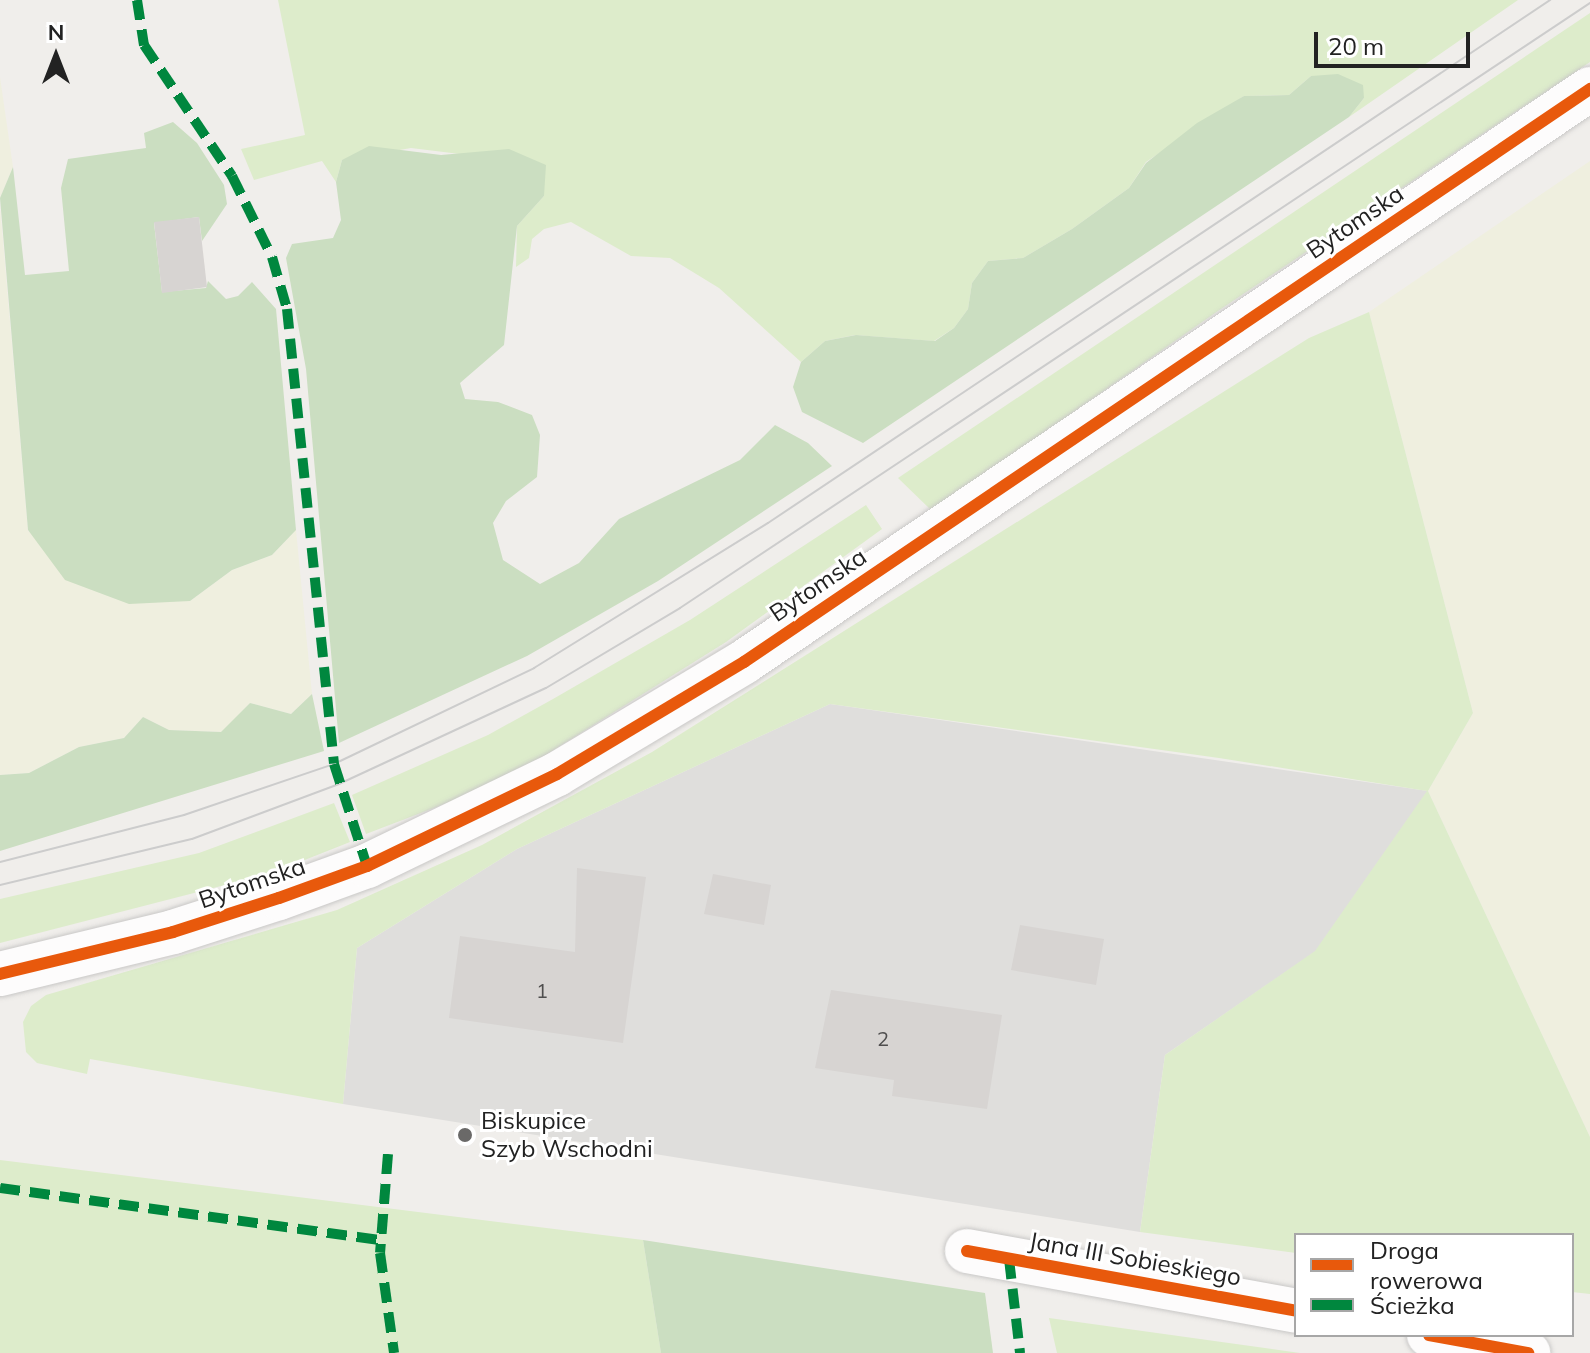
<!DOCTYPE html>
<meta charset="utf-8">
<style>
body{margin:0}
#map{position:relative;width:1590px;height:1353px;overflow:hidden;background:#f0eeeb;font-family:Mulish,sans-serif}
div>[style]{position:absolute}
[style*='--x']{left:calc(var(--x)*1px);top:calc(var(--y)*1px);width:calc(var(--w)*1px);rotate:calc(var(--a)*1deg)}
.residential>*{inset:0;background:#dfdedc}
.farmland>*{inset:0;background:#efefdf}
.grass>*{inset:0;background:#ddeccb}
.forest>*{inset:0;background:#cbdec1}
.building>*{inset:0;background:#d7d4d2}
.roads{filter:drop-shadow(0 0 2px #c9c8c7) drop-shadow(0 0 2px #c9c8c7)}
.minor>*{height:44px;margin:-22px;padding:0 22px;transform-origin:22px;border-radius:22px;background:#fdfcfc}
.tram>*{height:2px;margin:-1px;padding:0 1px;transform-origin:1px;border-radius:1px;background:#ccc}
.quiet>*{height:10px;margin-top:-5px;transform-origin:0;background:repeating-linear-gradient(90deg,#00873e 0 20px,transparent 0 30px)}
.cycleway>*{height:12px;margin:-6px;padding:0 6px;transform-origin:6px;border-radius:6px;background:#e8590c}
.dots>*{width:22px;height:22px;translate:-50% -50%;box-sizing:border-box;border:4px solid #fff;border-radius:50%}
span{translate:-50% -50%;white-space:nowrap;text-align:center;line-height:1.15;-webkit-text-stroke:6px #fff;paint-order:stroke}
.number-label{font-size:20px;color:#4f4e4e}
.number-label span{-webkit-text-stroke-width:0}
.street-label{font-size:24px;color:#222}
.poi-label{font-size:24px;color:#222}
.left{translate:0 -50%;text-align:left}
.legend{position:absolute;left:1294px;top:1233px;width:280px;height:104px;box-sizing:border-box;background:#fff;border:2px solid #a7a7a7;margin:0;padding:10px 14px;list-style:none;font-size:24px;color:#222}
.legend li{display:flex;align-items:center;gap:16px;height:40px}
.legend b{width:40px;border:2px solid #a7a7a7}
.north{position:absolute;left:16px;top:16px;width:80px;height:80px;-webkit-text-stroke:6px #fff;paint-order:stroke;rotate:0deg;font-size:22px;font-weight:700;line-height:32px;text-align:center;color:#222}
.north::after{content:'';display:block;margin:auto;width:28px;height:36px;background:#222;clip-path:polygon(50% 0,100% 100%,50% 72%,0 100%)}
.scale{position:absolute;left:1314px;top:32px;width:156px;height:36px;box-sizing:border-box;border:4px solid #222;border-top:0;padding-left:10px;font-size:24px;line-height:28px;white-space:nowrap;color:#222;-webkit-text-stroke:6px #fff;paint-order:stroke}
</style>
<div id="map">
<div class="residential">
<div style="clip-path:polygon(830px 704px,1428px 791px,1316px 951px,1165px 1055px,1140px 1232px,343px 1104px,357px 948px,517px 849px)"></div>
</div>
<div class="farmland">
<div style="clip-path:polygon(0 77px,13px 167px,0 198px)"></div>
<div style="clip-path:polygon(1590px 161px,1590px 1137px,1428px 791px,1473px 713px,1369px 312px)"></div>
<div style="clip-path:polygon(0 206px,28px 531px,190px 601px,232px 570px,272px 555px,296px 530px,312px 694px,291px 714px,250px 703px,222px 732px,169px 730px,143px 717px,124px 738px,79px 747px,29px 773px,0 775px)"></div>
</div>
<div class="grass">
<div style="clip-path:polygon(278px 0,1518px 0,1349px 117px,1364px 98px,1311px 76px,1289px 95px,1244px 96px,1146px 162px,1129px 188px,1072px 229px,1023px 258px,988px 261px,972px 283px,968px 309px,954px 328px,934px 341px,855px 335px,825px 341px,801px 362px,719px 288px,670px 258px,631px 256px,571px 222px,544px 229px,532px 239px,529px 258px,516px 267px,517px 226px,544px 196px,468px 155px,411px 148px,342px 160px,336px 182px,322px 161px,254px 180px,241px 149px,305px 135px)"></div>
<div style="clip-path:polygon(1590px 13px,1590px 62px,1218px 311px,932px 511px,898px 478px)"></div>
<div style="clip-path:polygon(1369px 312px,1473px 713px,1428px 791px,1590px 1137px,1590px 1294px,1572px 1292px,1572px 1235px,1296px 1235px,1296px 1253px,1140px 1232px,1165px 1055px,1315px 951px,1427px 791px,1219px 758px,830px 704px,517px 849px,357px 948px,343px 1104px,90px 1059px,87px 1074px,37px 1063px,26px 1052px,23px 1022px,31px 1006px,46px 995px,337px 910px,482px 845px,652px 752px,1309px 338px)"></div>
<div style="clip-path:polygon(866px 505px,882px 529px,726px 642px,544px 756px,452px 801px,366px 834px,352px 795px,488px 735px,553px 699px,690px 620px)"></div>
<div style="clip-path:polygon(334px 803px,350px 842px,272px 873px,0 943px,0 899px,199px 853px)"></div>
<div style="clip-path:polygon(0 1160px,643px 1240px,661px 1353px,0 1353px)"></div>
<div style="clip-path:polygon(1049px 1318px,1300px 1353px,1057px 1353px)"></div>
</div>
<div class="forest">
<div style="clip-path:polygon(1338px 74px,1363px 85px,1364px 98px,1349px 117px,863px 443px,802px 412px,793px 387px,801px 362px,825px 341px,856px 335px,935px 341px,954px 328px,968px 309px,972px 283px,988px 261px,1023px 258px,1072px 229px,1129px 188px,1146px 163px,1197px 123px,1244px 96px,1289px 95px,1311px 76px)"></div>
<div style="clip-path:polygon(173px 122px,197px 143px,224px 185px,227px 204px,202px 241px,199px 217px,154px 223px,162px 292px,206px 288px,208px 281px,226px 299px,238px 296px,252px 282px,276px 309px,296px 530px,272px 555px,232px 570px,190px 601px,129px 604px,65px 580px,28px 530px,0 198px,13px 167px,25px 275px,69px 271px,61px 188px,68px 159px,146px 148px,144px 133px)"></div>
<div style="clip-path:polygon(369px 146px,441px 155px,509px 149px,546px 165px,544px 196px,517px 226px,504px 345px,460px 383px,465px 399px,498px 402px,532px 415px,540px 435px,537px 477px,506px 501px,493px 523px,503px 560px,540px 584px,579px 563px,619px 519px,740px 460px,775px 425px,808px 443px,832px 466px,658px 581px,527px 656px,339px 743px,306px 369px,286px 258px,292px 244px,333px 238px,341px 220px,336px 182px,342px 160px)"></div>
<div style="clip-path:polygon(312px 694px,324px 751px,0 851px,0 775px,29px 773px,79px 747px,124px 738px,143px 717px,169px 730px,221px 732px,250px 703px,291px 714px)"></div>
<div style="clip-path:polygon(643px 1240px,985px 1293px,993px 1353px,661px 1353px)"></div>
</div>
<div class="building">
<div style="clip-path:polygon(199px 217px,207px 287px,162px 293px,154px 222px)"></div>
<div style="clip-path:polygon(577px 868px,646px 877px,623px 1043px,449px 1018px,460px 936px,575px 952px)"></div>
<div style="clip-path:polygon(713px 874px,771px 885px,764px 925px,704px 914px)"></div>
<div style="clip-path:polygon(1020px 925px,1104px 939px,1096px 985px,1011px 970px)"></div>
<div style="clip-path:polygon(831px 990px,1002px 1015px,987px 1109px,892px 1096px,894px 1080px,815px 1068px)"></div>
</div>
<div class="roads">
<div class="minor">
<div style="--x:0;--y:974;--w:178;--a:-13.6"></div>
<div style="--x:173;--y:932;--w:111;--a:-17.8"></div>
<div style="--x:279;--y:898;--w:94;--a:-20"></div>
<div style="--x:367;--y:866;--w:211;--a:-25.8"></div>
<div style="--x:557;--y:774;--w:218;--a:-30.9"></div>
<div style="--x:744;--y:662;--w:1022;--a:-34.11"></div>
<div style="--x:967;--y:1251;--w:334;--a:10.3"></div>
<div style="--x:1429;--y:1335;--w:101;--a:10.3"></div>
</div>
</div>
<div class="tram">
<div style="--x:0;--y:862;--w:190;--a:-14.3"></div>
<div style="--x:184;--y:815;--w:158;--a:-18.8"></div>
<div style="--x:334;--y:764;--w:222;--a:-25.6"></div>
<div style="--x:534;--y:668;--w:275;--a:-31.8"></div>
<div style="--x:768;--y:523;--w:941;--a:-33.77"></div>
<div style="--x:0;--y:885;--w:197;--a:-13.5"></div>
<div style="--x:192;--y:839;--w:157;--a:-20.5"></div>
<div style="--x:339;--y:784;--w:228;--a:-24.9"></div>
<div style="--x:546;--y:688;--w:156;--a:-30.8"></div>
<div style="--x:680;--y:608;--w:1093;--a:-33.62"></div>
</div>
<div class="quiet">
<div style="--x:137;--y:0;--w:46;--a:81.2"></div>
<div style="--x:144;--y:45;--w:158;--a:56.1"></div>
<div style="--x:232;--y:176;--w:90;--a:63.7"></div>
<div style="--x:272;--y:257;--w:54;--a:73.9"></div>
<div style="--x:287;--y:309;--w:457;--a:84.1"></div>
<div style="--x:334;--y:764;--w:107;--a:72.1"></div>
<div style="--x:388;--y:1154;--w:99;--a:94.6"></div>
<div style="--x:380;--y:1253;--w:101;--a:82"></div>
<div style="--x:0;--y:1188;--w:385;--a:7.8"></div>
<div style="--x:1009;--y:1259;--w:95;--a:83.3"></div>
</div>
<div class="cycleway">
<div style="--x:0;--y:974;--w:178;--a:-13.6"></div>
<div style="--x:173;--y:932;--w:111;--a:-17.8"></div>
<div style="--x:279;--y:898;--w:94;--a:-20"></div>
<div style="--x:367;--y:866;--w:211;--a:-25.8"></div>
<div style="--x:557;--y:774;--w:218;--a:-30.9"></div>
<div style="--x:744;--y:662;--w:1022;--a:-34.11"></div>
<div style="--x:967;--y:1251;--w:334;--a:10.3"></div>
<div style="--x:1429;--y:1335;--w:101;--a:10.3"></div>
</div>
<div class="dots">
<div style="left:465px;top:1135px;background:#6a6968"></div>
</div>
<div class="number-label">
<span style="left:542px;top:990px">1</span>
<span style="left:883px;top:1038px">2</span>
</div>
<div class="street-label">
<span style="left:1355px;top:222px;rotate:-34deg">Bytomska</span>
<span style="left:818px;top:585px;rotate:-34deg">Bytomska</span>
<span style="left:252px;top:883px;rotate:-19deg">Bytomska</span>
<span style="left:1135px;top:1259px;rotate:10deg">Jana III Sobieskiego</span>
</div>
<div class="poi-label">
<span class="left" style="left:481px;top:1135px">Biskupice<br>Szyb Wschodni</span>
</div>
<ul class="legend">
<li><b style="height:10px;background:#e8590c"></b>Droga rowerowa</li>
<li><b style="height:10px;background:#00873e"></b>Ścieżka</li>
</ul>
<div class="north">N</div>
<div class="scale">20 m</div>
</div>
